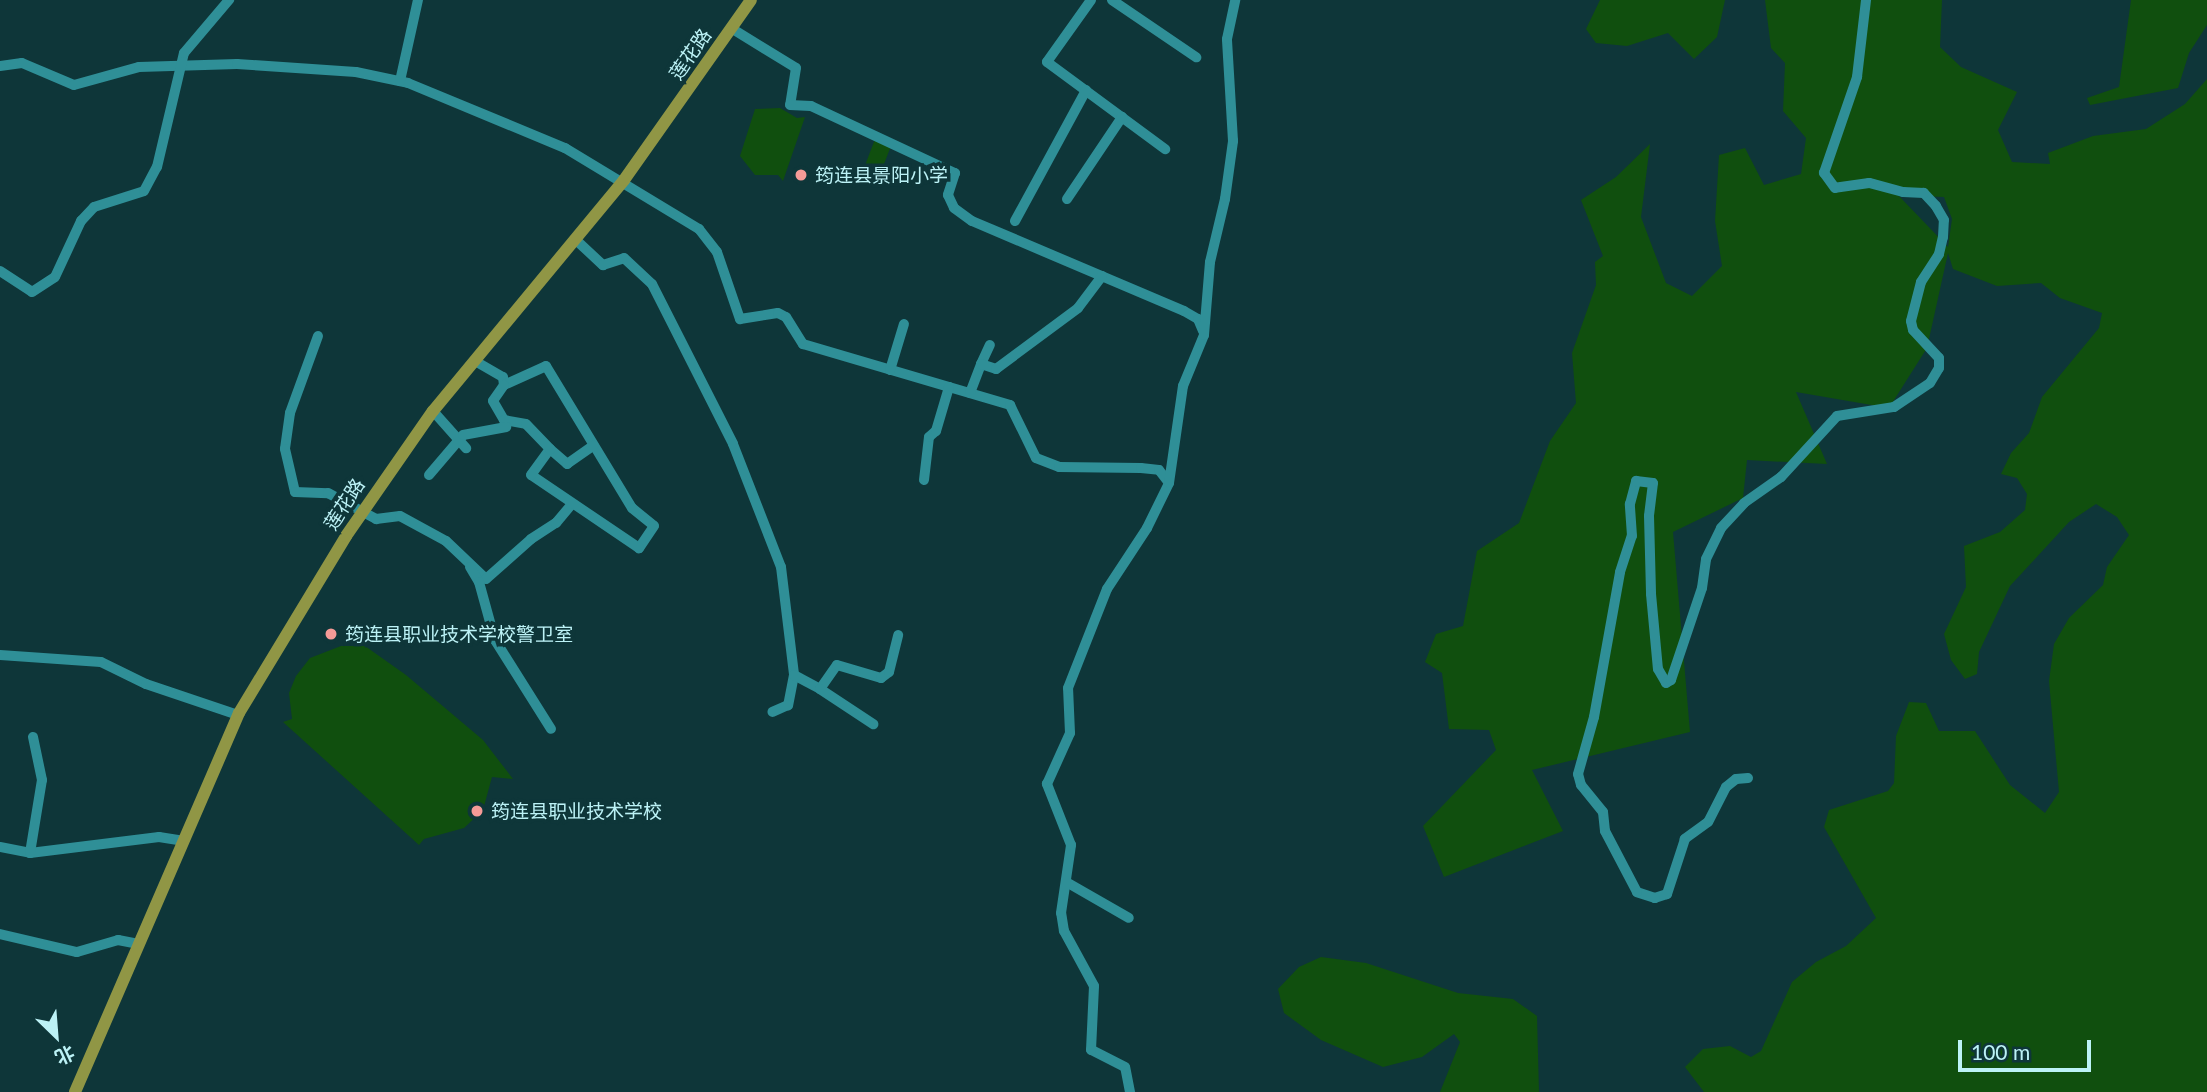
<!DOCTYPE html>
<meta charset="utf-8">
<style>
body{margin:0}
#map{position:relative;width:2207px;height:1092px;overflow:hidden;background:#0e3639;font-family:Lato,"Noto Sans SC",sans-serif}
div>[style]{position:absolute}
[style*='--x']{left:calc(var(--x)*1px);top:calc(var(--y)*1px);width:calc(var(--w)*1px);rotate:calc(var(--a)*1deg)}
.green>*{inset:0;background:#104f0e}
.minor>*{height:10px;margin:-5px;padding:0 5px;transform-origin:5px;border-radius:5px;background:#2f8f97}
.major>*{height:12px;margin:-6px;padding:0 6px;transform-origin:6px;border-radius:6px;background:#909645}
.dots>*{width:19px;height:19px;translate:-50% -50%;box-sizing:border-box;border:4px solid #0e3639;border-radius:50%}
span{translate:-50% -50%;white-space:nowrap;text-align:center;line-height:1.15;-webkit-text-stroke:7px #0e3639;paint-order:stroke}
.street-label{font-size:19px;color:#bcf2f6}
.poi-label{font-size:19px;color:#bcf2f6}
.left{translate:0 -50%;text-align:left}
.north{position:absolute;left:21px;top:1001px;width:70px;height:70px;-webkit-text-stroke:5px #0e3639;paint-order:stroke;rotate:155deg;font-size:19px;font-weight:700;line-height:28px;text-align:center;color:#bcf2f6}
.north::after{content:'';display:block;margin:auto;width:24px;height:32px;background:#bcf2f6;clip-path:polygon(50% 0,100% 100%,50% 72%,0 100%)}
.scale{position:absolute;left:1958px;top:1040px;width:133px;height:32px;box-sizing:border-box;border:4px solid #bcf2f6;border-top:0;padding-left:9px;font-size:21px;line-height:24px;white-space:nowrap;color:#bcf2f6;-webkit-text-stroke:5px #0e3639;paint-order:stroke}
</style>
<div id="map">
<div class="green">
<div style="clip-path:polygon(1600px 0,1725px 0,1717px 37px,1694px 59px,1668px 33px,1627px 46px,1596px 43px,1586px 29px)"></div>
<div style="clip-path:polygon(evenodd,1765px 0,1942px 0,1940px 47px,1961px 67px,2017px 92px,1998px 130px,2012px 162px,2050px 164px,2048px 153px,2093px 136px,2146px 129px,2185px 104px,2207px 79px,2207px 1092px,1704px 1092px,1685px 1067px,1703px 1049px,1730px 1046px,1751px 1057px,1761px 1051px,1792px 982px,1816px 962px,1846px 946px,1876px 918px,1824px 827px,1829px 810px,1888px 791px,1894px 783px,1896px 736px,1909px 702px,1926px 703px,1939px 731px,1975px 731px,2010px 785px,2045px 813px,2059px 792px,2049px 681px,2054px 644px,2069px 618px,2103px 585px,2107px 567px,2129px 535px,2117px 517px,2096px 504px,2069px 522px,2010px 586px,1979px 652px,1977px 674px,1965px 679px,1951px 660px,1944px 634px,1966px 587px,1964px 546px,2000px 532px,2025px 510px,2027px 494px,2017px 478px,2001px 474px,2011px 453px,2029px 433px,2042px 397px,2099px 328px,2102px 313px,2060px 298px,2041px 283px,1997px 286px,1953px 269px,1948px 253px,1927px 348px,1889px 408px,1796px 392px,1827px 464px,1747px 460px,1743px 498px,1673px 532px,1690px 732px,1532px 770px,1563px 831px,1444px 877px,1423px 826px,1496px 750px,1489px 730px,1449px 729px,1442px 673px,1425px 662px,1436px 634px,1463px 626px,1477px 551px,1519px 523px,1550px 441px,1576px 403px,1572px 353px,1596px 285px,1595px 262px,1603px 256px,1581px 200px,1616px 177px,1650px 144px,1641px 217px,1666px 283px,1692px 296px,1722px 266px,1715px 221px,1719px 155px,1745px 148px,1764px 185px,1801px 174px,1806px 138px,1783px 111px,1785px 63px,1771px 48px,1765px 0,1898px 195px,1944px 197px,1952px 219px,1948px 247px,1898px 195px)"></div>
<div style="clip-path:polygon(2131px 0,2207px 0,2207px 25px,2189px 53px,2178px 88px,2090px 105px,2087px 98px,2119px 87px)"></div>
<div style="clip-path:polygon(780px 108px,797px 118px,805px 117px,783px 181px,778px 175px,755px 175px,740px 156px,755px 109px)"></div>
<div style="clip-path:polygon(875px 139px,891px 146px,877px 182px,861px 176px)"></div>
<div style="clip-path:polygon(341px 646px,365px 646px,406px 675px,483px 740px,513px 779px,492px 777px,483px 810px,464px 828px,424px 839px,419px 845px,283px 722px,292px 719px,289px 693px,296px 676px,310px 658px)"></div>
<div style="clip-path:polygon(1321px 957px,1366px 963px,1458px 993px,1513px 999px,1537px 1016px,1539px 1092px,1440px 1092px,1460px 1042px,1454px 1034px,1422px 1057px,1383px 1067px,1321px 1040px,1284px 1013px,1278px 989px,1299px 967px)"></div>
</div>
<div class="minor">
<div style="--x:1091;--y:0;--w:76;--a:125.4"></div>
<div style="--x:1047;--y:62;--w:147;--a:36.4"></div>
<div style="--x:1112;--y:0;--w:102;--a:34.2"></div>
<div style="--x:731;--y:28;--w:76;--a:31.6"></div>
<div style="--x:796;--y:68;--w:37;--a:99"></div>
<div style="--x:790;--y:105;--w:21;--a:3"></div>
<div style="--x:811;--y:106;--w:159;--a:25"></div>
<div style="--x:955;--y:173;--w:23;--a:108"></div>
<div style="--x:948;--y:195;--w:14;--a:65"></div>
<div style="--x:954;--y:208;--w:22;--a:36"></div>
<div style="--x:972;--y:221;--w:230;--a:23"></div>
<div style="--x:1184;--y:311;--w:16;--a:30"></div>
<div style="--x:1198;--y:319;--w:13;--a:67"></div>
<div style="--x:0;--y:66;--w:22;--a:-8"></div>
<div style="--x:22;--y:63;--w:56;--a:22.9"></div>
<div style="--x:74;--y:85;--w:67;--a:-15.5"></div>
<div style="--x:139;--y:67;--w:98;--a:-1.8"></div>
<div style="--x:237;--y:64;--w:119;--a:3.8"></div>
<div style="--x:356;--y:72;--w:53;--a:11.9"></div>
<div style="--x:408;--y:83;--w:170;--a:22.5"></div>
<div style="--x:565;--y:148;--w:157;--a:31.2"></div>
<div style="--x:699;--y:229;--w:29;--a:52"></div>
<div style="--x:717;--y:252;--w:71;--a:71.1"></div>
<div style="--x:740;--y:319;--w:38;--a:-9"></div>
<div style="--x:778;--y:313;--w:9;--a:27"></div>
<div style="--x:786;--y:317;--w:32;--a:58"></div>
<div style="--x:803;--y:344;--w:216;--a:16.4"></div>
<div style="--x:1010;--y:405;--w:59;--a:63.9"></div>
<div style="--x:1036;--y:458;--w:25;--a:21"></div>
<div style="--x:1059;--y:467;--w:82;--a:0.7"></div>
<div style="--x:1141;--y:468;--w:18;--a:6"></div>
<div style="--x:1159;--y:470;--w:16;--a:52"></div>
<div style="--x:400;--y:81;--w:83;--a:-77.5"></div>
<div style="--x:1067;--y:199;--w:99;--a:-56.1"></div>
<div style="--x:1015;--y:221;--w:149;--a:-61.5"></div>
<div style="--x:576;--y:240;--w:37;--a:43"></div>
<div style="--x:603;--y:265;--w:22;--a:-18"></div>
<div style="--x:624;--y:258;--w:38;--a:43"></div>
<div style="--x:652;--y:284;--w:179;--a:63.1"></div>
<div style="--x:733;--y:444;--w:132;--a:68.7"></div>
<div style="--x:781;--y:567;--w:109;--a:83.1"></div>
<div style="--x:794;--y:675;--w:31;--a:101"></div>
<div style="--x:788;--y:705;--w:17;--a:156"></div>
<div style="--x:0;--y:271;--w:38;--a:33"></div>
<div style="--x:32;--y:292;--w:27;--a:-33"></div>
<div style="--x:55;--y:277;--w:62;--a:-65.1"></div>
<div style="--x:81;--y:221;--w:19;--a:-47"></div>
<div style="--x:94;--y:207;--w:52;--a:-17.7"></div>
<div style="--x:144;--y:191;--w:27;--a:-62"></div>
<div style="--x:157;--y:167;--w:117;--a:-76.7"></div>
<div style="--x:184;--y:53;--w:70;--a:-49.7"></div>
<div style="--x:318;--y:336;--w:82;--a:110"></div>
<div style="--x:290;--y:413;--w:36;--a:98"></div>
<div style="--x:285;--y:449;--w:44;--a:76.9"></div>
<div style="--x:295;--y:492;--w:33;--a:2"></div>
<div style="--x:328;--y:493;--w:55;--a:28.4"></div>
<div style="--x:376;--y:519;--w:24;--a:-7"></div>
<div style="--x:400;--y:516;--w:52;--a:28.5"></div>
<div style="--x:446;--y:541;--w:55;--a:43.5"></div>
<div style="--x:486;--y:579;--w:60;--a:-41.6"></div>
<div style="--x:531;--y:539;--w:30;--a:-33"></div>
<div style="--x:556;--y:523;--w:23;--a:-50"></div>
<div style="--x:475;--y:361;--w:32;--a:30"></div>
<div style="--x:503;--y:377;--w:8;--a:83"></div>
<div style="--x:504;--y:385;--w:46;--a:-24.3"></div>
<div style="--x:546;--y:366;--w:166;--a:58.8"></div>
<div style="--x:632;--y:508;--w:28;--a:39"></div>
<div style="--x:654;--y:526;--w:27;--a:124"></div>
<div style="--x:639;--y:548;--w:130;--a:-145.9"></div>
<div style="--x:531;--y:475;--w:32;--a:-54"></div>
<div style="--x:550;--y:449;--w:23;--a:41"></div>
<div style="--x:567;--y:464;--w:32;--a:-35"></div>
<div style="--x:981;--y:364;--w:21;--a:-65"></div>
<div style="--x:890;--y:370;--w:48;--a:-73.1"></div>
<div style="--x:504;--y:385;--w:19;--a:125"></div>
<div style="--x:493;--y:401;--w:22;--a:60"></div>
<div style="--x:504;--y:420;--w:22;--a:10"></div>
<div style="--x:526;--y:424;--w:35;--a:46"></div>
<div style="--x:970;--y:393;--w:31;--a:-69"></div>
<div style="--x:981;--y:364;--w:16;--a:18"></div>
<div style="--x:996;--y:369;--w:102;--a:-36.6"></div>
<div style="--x:1078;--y:308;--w:40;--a:-53"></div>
<div style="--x:433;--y:411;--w:50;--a:48.3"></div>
<div style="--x:429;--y:475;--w:52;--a:-49.6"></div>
<div style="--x:463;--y:435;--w:44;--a:-10.5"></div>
<div style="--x:924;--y:480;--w:43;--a:-83.4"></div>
<div style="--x:929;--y:437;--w:9;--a:-41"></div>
<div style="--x:936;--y:431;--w:46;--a:-73.5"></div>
<div style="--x:470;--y:567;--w:17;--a:59"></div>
<div style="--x:479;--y:582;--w:60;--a:74.6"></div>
<div style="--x:495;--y:640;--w:105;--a:57.8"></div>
<div style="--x:0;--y:655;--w:101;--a:4"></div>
<div style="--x:101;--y:662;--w:50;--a:26.1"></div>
<div style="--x:146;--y:684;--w:97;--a:18.6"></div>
<div style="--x:794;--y:675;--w:30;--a:28"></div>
<div style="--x:820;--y:689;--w:29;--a:-55"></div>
<div style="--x:837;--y:665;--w:46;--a:16.5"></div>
<div style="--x:881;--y:678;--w:10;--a:-37"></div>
<div style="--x:889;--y:672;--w:38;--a:-76"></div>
<div style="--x:820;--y:689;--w:64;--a:33.4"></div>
<div style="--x:1748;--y:778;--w:12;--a:175"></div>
<div style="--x:1736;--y:779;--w:13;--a:141"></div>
<div style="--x:1726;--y:787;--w:39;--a:117"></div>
<div style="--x:1708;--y:822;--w:29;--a:144"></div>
<div style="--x:1685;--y:839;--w:58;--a:108.1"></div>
<div style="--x:1667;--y:894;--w:13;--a:162"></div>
<div style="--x:1655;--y:898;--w:19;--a:-162"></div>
<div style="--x:1637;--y:892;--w:69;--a:-117.7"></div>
<div style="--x:1605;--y:831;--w:19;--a:-96"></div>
<div style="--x:1603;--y:812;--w:35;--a:-129"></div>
<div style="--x:1581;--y:785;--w:11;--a:-105"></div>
<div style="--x:1578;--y:774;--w:59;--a:-74.3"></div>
<div style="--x:1594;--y:717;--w:147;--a:-79.8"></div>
<div style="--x:1620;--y:572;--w:38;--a:-72"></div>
<div style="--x:1632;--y:536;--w:32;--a:-94"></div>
<div style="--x:1630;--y:504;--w:24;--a:-75"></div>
<div style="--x:1636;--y:481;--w:17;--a:7"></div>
<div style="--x:1653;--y:483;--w:33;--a:97"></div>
<div style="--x:1649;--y:516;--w:78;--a:88.5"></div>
<div style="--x:1651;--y:594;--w:75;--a:84.7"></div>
<div style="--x:1658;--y:669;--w:16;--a:60"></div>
<div style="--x:1666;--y:683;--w:6;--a:-31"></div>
<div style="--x:1671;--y:680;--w:97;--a:-71.4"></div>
<div style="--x:1702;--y:588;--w:29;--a:-82"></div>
<div style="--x:1706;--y:559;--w:34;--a:-64"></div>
<div style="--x:1721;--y:528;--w:34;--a:-47"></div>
<div style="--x:1744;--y:503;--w:45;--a:-35.1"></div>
<div style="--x:1781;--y:477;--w:83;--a:-47.4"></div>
<div style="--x:1837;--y:416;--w:58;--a:-9"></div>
<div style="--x:1894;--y:407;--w:43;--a:-33.7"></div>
<div style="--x:1930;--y:383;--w:17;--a:-59"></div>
<div style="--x:1939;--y:368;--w:10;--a:-90"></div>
<div style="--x:1939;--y:358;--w:38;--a:-133"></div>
<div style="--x:1913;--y:330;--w:9;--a:-103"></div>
<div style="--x:1911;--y:321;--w:40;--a:-75.6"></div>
<div style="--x:1921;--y:282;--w:33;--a:-57"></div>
<div style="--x:1939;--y:254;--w:17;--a:-77"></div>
<div style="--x:1943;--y:237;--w:17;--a:-87"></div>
<div style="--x:1944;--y:220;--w:16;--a:-120"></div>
<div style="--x:1936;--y:206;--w:18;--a:-133"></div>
<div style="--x:1924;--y:193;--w:21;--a:-177"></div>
<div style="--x:1903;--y:192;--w:35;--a:-165"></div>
<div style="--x:1869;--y:183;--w:34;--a:172"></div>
<div style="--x:1835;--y:188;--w:19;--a:-126"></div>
<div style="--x:1824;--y:173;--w:102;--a:-71"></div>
<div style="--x:1857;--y:77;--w:78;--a:-83.3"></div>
<div style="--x:0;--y:847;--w:31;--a:11"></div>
<div style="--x:30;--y:853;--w:130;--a:-7.1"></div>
<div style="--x:159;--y:837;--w:24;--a:9"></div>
<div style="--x:30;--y:853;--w:74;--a:-80.7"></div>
<div style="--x:42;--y:780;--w:44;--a:-101.8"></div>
<div style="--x:1068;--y:883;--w:70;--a:29.8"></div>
<div style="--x:0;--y:934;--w:79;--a:13.2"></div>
<div style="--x:77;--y:952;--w:43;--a:-16.3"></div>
<div style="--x:118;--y:940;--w:21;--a:11"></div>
<div style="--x:1130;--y:1092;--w:25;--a:-101"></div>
<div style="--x:1125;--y:1067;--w:38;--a:-153"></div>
<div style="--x:1091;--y:1050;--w:64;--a:-87.3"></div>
<div style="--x:1094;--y:986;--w:63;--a:-118.6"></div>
<div style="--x:1064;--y:931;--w:18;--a:-99"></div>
<div style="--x:1061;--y:913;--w:69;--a:-81.6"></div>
<div style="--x:1071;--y:845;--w:66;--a:-111.5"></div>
<div style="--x:1047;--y:784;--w:56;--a:-65.7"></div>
<div style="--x:1070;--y:733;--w:45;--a:-92.5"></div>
<div style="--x:1068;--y:688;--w:106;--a:-68.5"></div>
<div style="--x:1107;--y:589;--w:73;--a:-56.7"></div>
<div style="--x:1147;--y:528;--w:50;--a:-63.9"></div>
<div style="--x:1169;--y:483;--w:98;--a:-81.8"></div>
<div style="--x:1183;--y:386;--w:55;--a:-67.6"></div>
<div style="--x:1204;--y:335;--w:73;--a:-85.3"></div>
<div style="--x:1210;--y:262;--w:65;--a:-76.6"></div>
<div style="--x:1225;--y:199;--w:59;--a:-82.1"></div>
<div style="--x:1233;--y:141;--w:102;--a:-93.4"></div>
<div style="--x:1227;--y:39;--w:40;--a:-78"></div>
</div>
<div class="major">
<div style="--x:75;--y:1092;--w:413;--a:-66.6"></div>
<div style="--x:239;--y:713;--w:207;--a:-58.8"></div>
<div style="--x:346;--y:536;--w:152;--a:-55.2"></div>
<div style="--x:433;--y:411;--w:300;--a:-50.4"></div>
<div style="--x:624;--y:180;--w:220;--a:-54.8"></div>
</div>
<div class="dots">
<div style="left:801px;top:175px;background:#f59b97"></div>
<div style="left:331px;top:634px;background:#f59b97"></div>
<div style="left:477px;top:811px;background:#f59b97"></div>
</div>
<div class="street-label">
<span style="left:690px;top:54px;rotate:-55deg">莲花路</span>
<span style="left:344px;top:504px;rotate:-57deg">莲花路</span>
</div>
<div class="poi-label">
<span class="left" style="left:815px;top:175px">筠连县景阳小学</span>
<span class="left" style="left:345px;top:634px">筠连县职业技术学校警卫室</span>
<span class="left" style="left:491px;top:811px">筠连县职业技术学校</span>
</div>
<div class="north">北</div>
<div class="scale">100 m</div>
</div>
